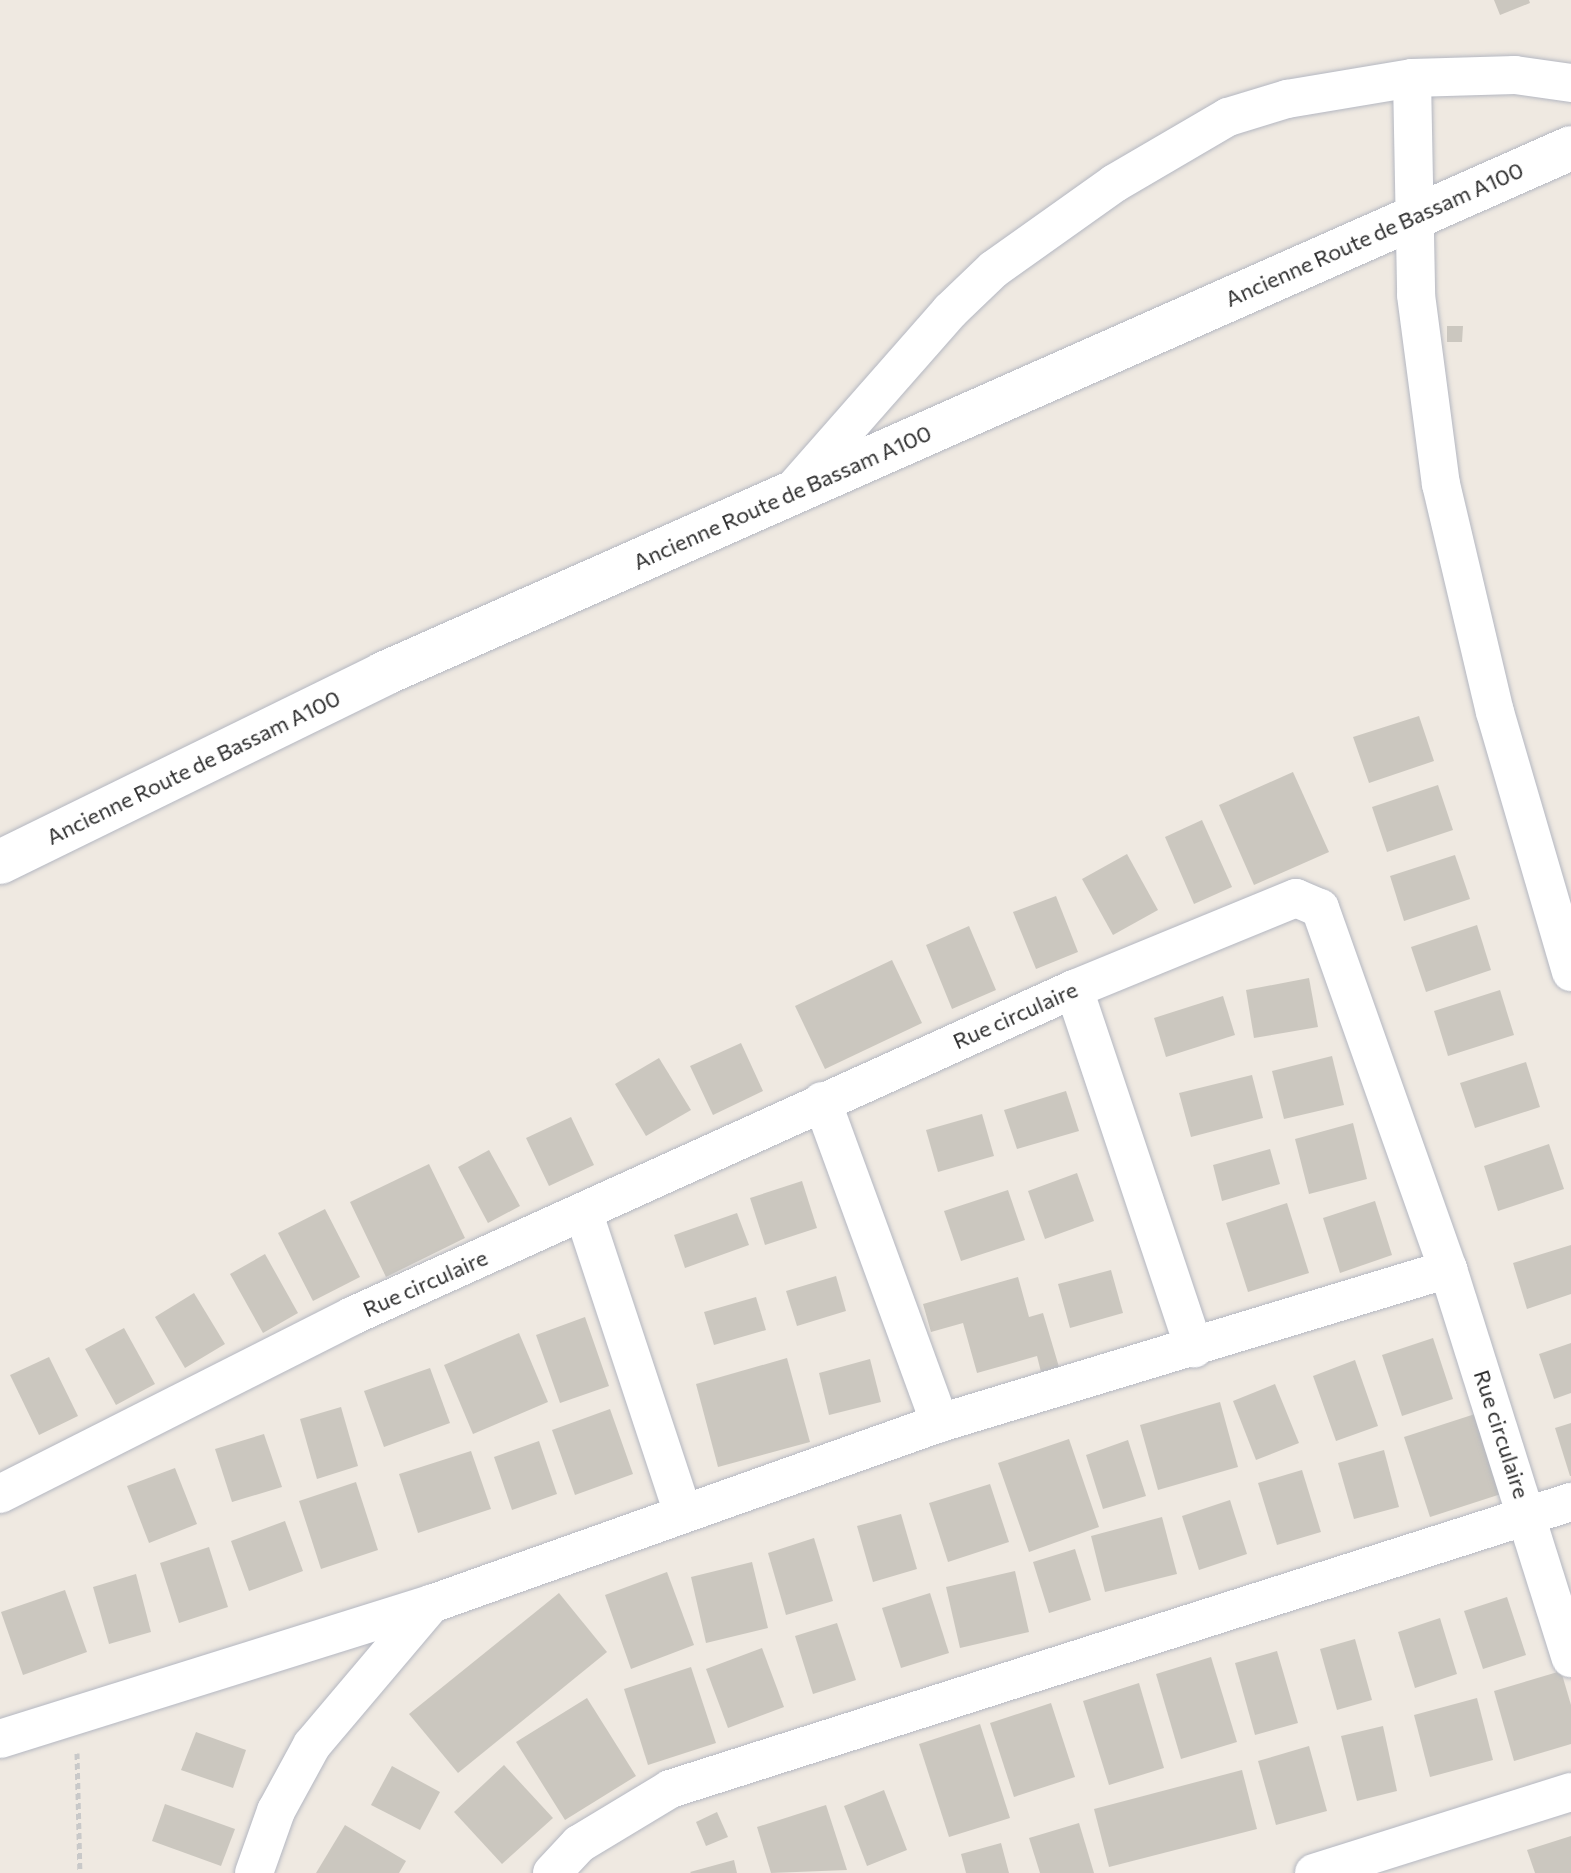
<!DOCTYPE html>
<style>
body{margin:0}
#map{position:relative;width:1571px;height:1873px;overflow:hidden;background:#efe9e1;font-family:Commissioner,sans-serif}
div>[style]{position:absolute}
[style*='--x']{left:calc(var(--x)*1px);top:calc(var(--y)*1px);width:calc(var(--w)*1px);rotate:calc(var(--a)*1deg)}
.building>*{inset:0;background:#cbc7bf}
.path>*{height:5px;margin-top:-2.5px;transform-origin:0;background:repeating-linear-gradient(90deg,#c9c9c9 0 6px,transparent 0 10px)}
.roads{filter:drop-shadow(0 0 2px #b4b7c1) drop-shadow(0 0 2px #b4b7c1)}
.street>*{height:38px;margin:-19px;padding:0 19px;transform-origin:19px;border-radius:19px;background:#fff}
.secondary>*{height:44px;margin:-22px;padding:0 22px;transform-origin:22px;border-radius:22px;background:#fff}
span{translate:-50% -50%;white-space:nowrap;text-align:center;line-height:1.15;-webkit-text-stroke:8px #fff;paint-order:stroke}
.street-label{font-size:22px;color:#2e2e2e}
</style>
<div id="map">
<div class="building">
<div style="clip-path:polygon(1494px 0,1529px 0,1530px 3px,1500px 15px)"></div>
<div style="clip-path:polygon(1447px 326px,1463px 326px,1462px 342px,1447px 342px)"></div>
<div style="clip-path:polygon(1419px 716px,1434px 761px,1369px 783px,1353px 737px)"></div>
<div style="clip-path:polygon(1293px 772px,1329px 852px,1254px 885px,1219px 805px)"></div>
<div style="clip-path:polygon(1438px 785px,1453px 830px,1387px 852px,1372px 807px)"></div>
<div style="clip-path:polygon(1202px 820px,1232px 887px,1194px 904px,1165px 837px)"></div>
<div style="clip-path:polygon(1127px 854px,1158px 910px,1113px 935px,1082px 879px)"></div>
<div style="clip-path:polygon(1455px 855px,1470px 899px,1404px 921px,1390px 876px)"></div>
<div style="clip-path:polygon(1056px 896px,1078px 952px,1036px 969px,1013px 912px)"></div>
<div style="clip-path:polygon(1477px 925px,1491px 970px,1426px 992px,1411px 947px)"></div>
<div style="clip-path:polygon(969px 926px,996px 990px,952px 1009px,926px 945px)"></div>
<div style="clip-path:polygon(892px 960px,922px 1023px,825px 1069px,795px 1006px)"></div>
<div style="clip-path:polygon(1309px 978px,1318px 1027px,1254px 1038px,1246px 990px)"></div>
<div style="clip-path:polygon(1500px 990px,1514px 1035px,1448px 1056px,1434px 1011px)"></div>
<div style="clip-path:polygon(1223px 996px,1235px 1035px,1166px 1057px,1154px 1018px)"></div>
<div style="clip-path:polygon(741px 1043px,763px 1091px,713px 1115px,690px 1066px)"></div>
<div style="clip-path:polygon(1332px 1056px,1344px 1105px,1284px 1119px,1272px 1071px)"></div>
<div style="clip-path:polygon(659px 1058px,691px 1110px,646px 1136px,615px 1084px)"></div>
<div style="clip-path:polygon(1526px 1062px,1540px 1107px,1475px 1128px,1460px 1083px)"></div>
<div style="clip-path:polygon(1252px 1075px,1263px 1118px,1191px 1137px,1179px 1093px)"></div>
<div style="clip-path:polygon(1066px 1091px,1079px 1131px,1017px 1149px,1004px 1110px)"></div>
<div style="clip-path:polygon(982px 1114px,994px 1156px,938px 1172px,926px 1130px)"></div>
<div style="clip-path:polygon(571px 1117px,594px 1165px,549px 1186px,526px 1138px)"></div>
<div style="clip-path:polygon(1353px 1123px,1367px 1179px,1309px 1194px,1295px 1139px)"></div>
<div style="clip-path:polygon(1549px 1144px,1564px 1189px,1498px 1211px,1484px 1166px)"></div>
<div style="clip-path:polygon(1270px 1149px,1280px 1184px,1222px 1201px,1213px 1165px)"></div>
<div style="clip-path:polygon(489px 1150px,520px 1206px,488px 1223px,458px 1167px)"></div>
<div style="clip-path:polygon(429px 1164px,465px 1238px,386px 1277px,350px 1202px)"></div>
<div style="clip-path:polygon(1077px 1173px,1094px 1221px,1045px 1239px,1028px 1191px)"></div>
<div style="clip-path:polygon(802px 1181px,817px 1228px,765px 1245px,750px 1198px)"></div>
<div style="clip-path:polygon(1008px 1190px,1025px 1240px,961px 1261px,944px 1211px)"></div>
<div style="clip-path:polygon(1375px 1201px,1392px 1255px,1340px 1273px,1323px 1218px)"></div>
<div style="clip-path:polygon(1287px 1203px,1309px 1273px,1248px 1292px,1226px 1223px)"></div>
<div style="clip-path:polygon(325px 1209px,360px 1277px,313px 1301px,278px 1233px)"></div>
<div style="clip-path:polygon(737px 1213px,749px 1245px,685px 1268px,674px 1235px)"></div>
<div style="clip-path:polygon(1571px 1245px,1571px 1294px,1527px 1309px,1513px 1263px)"></div>
<div style="clip-path:polygon(265px 1254px,298px 1313px,263px 1333px,230px 1274px)"></div>
<div style="clip-path:polygon(1111px 1270px,1123px 1313px,1070px 1328px,1058px 1284px)"></div>
<div style="clip-path:polygon(836px 1276px,846px 1311px,797px 1326px,786px 1291px)"></div>
<div style="clip-path:polygon(1018px 1277px,1029px 1317px,1043px 1313px,1059px 1367px,1041px 1372px,1037px 1356px,977px 1373px,963px 1323px,931px 1332px,923px 1304px)"></div>
<div style="clip-path:polygon(194px 1293px,225px 1344px,185px 1368px,155px 1317px)"></div>
<div style="clip-path:polygon(756px 1297px,766px 1330px,714px 1345px,704px 1312px)"></div>
<div style="clip-path:polygon(585px 1317px,609px 1386px,560px 1403px,536px 1335px)"></div>
<div style="clip-path:polygon(124px 1328px,155px 1384px,116px 1405px,85px 1349px)"></div>
<div style="clip-path:polygon(519px 1333px,548px 1402px,473px 1434px,444px 1365px)"></div>
<div style="clip-path:polygon(1433px 1338px,1453px 1399px,1402px 1416px,1382px 1355px)"></div>
<div style="clip-path:polygon(1571px 1343px,1571px 1393px,1554px 1399px,1539px 1354px)"></div>
<div style="clip-path:polygon(49px 1357px,78px 1416px,39px 1435px,10px 1375px)"></div>
<div style="clip-path:polygon(787px 1358px,810px 1442px,718px 1467px,696px 1384px)"></div>
<div style="clip-path:polygon(870px 1359px,881px 1402px,829px 1415px,819px 1373px)"></div>
<div style="clip-path:polygon(1355px 1360px,1378px 1426px,1336px 1441px,1313px 1376px)"></div>
<div style="clip-path:polygon(430px 1368px,450px 1423px,384px 1447px,364px 1391px)"></div>
<div style="clip-path:polygon(1275px 1384px,1299px 1443px,1256px 1460px,1233px 1401px)"></div>
<div style="clip-path:polygon(1220px 1402px,1238px 1467px,1158px 1490px,1140px 1425px)"></div>
<div style="clip-path:polygon(341px 1407px,358px 1466px,317px 1479px,300px 1419px)"></div>
<div style="clip-path:polygon(610px 1409px,633px 1474px,575px 1495px,552px 1430px)"></div>
<div style="clip-path:polygon(1475px 1414px,1501px 1494px,1430px 1517px,1404px 1437px)"></div>
<div style="clip-path:polygon(1571px 1423px,1571px 1476px,1570px 1476px,1555px 1428px)"></div>
<div style="clip-path:polygon(264px 1434px,282px 1487px,232px 1502px,215px 1449px)"></div>
<div style="clip-path:polygon(1069px 1439px,1099px 1527px,1029px 1552px,998px 1463px)"></div>
<div style="clip-path:polygon(1128px 1440px,1146px 1496px,1103px 1509px,1086px 1455px)"></div>
<div style="clip-path:polygon(539px 1441px,557px 1494px,512px 1510px,494px 1457px)"></div>
<div style="clip-path:polygon(1384px 1450px,1399px 1507px,1354px 1519px,1338px 1463px)"></div>
<div style="clip-path:polygon(471px 1451px,491px 1509px,418px 1533px,399px 1474px)"></div>
<div style="clip-path:polygon(175px 1468px,197px 1524px,149px 1543px,127px 1486px)"></div>
<div style="clip-path:polygon(1302px 1470px,1321px 1532px,1277px 1545px,1258px 1483px)"></div>
<div style="clip-path:polygon(356px 1482px,378px 1550px,321px 1569px,299px 1501px)"></div>
<div style="clip-path:polygon(990px 1484px,1009px 1542px,948px 1562px,929px 1503px)"></div>
<div style="clip-path:polygon(1230px 1500px,1247px 1554px,1199px 1570px,1182px 1516px)"></div>
<div style="clip-path:polygon(901px 1514px,917px 1569px,873px 1582px,857px 1526px)"></div>
<div style="clip-path:polygon(1162px 1517px,1177px 1574px,1105px 1592px,1091px 1536px)"></div>
<div style="clip-path:polygon(285px 1521px,303px 1571px,249px 1591px,231px 1541px)"></div>
<div style="clip-path:polygon(814px 1538px,833px 1601px,786px 1615px,768px 1553px)"></div>
<div style="clip-path:polygon(209px 1547px,228px 1607px,179px 1623px,160px 1563px)"></div>
<div style="clip-path:polygon(1075px 1549px,1091px 1600px,1049px 1613px,1033px 1562px)"></div>
<div style="clip-path:polygon(752px 1562px,768px 1628px,706px 1643px,691px 1577px)"></div>
<div style="clip-path:polygon(1015px 1571px,1029px 1632px,960px 1648px,946px 1587px)"></div>
<div style="clip-path:polygon(667px 1572px,694px 1645px,631px 1669px,605px 1595px)"></div>
<div style="clip-path:polygon(136px 1574px,151px 1632px,109px 1644px,93px 1587px)"></div>
<div style="clip-path:polygon(65px 1590px,87px 1652px,23px 1675px,1px 1612px)"></div>
<div style="clip-path:polygon(559px 1593px,607px 1652px,458px 1773px,409px 1714px)"></div>
<div style="clip-path:polygon(930px 1593px,949px 1653px,901px 1668px,882px 1608px)"></div>
<div style="clip-path:polygon(1507px 1597px,1526px 1655px,1483px 1669px,1464px 1611px)"></div>
<div style="clip-path:polygon(1440px 1618px,1457px 1674px,1415px 1688px,1398px 1632px)"></div>
<div style="clip-path:polygon(837px 1623px,856px 1680px,813px 1694px,795px 1636px)"></div>
<div style="clip-path:polygon(1355px 1639px,1372px 1700px,1337px 1710px,1320px 1649px)"></div>
<div style="clip-path:polygon(762px 1648px,784px 1707px,728px 1728px,706px 1669px)"></div>
<div style="clip-path:polygon(1277px 1651px,1298px 1723px,1255px 1735px,1235px 1663px)"></div>
<div style="clip-path:polygon(1211px 1657px,1237px 1742px,1181px 1759px,1156px 1674px)"></div>
<div style="clip-path:polygon(691px 1667px,716px 1743px,648px 1765px,624px 1689px)"></div>
<div style="clip-path:polygon(1561px 1671px,1571px 1705px,1571px 1744px,1514px 1761px,1494px 1691px)"></div>
<div style="clip-path:polygon(1139px 1683px,1164px 1768px,1109px 1785px,1083px 1701px)"></div>
<div style="clip-path:polygon(587px 1698px,636px 1776px,565px 1820px,516px 1742px)"></div>
<div style="clip-path:polygon(1477px 1698px,1493px 1760px,1430px 1777px,1414px 1715px)"></div>
<div style="clip-path:polygon(1051px 1703px,1075px 1777px,1014px 1797px,990px 1723px)"></div>
<div style="clip-path:polygon(980px 1724px,1010px 1818px,949px 1837px,919px 1744px)"></div>
<div style="clip-path:polygon(1383px 1726px,1397px 1791px,1357px 1801px,1341px 1736px)"></div>
<div style="clip-path:polygon(196px 1732px,246px 1750px,233px 1788px,181px 1770px)"></div>
<div style="clip-path:polygon(1309px 1746px,1327px 1811px,1276px 1825px,1258px 1761px)"></div>
<div style="clip-path:polygon(504px 1765px,553px 1818px,502px 1864px,454px 1812px)"></div>
<div style="clip-path:polygon(392px 1766px,440px 1792px,420px 1830px,371px 1805px)"></div>
<div style="clip-path:polygon(1242px 1770px,1257px 1829px,1109px 1867px,1094px 1809px)"></div>
<div style="clip-path:polygon(884px 1790px,907px 1850px,867px 1866px,844px 1806px)"></div>
<div style="clip-path:polygon(165px 1804px,235px 1829px,221px 1866px,152px 1841px)"></div>
<div style="clip-path:polygon(826px 1805px,847px 1870px,771px 1873px,757px 1827px)"></div>
<div style="clip-path:polygon(717px 1812px,728px 1837px,706px 1846px,696px 1822px)"></div>
<div style="clip-path:polygon(1079px 1823px,1094px 1873px,1040px 1873px,1029px 1838px)"></div>
<div style="clip-path:polygon(345px 1825px,406px 1861px,399px 1873px,316px 1873px)"></div>
<div style="clip-path:polygon(1571px 1836px,1571px 1873px,1535px 1873px,1527px 1850px)"></div>
<div style="clip-path:polygon(1001px 1843px,1009px 1873px,966px 1873px,961px 1854px)"></div>
<div style="clip-path:polygon(734px 1860px,737px 1873px,691px 1873px,690px 1872px)"></div>
</div>
<div class="path">
<div style="--x:77;--y:1753;--w:120;--a:88.6"></div>
</div>
<div class="roads">
<div class="street">
<div style="--x:1412;--y:78;--w:217;--a:88.9"></div>
<div style="--x:1416;--y:295;--w:191;--a:82.5"></div>
<div style="--x:1441;--y:484;--w:234;--a:76.7"></div>
<div style="--x:1495;--y:712;--w:271;--a:73.7"></div>
<div style="--x:791;--y:492;--w:241;--a:-48.7"></div>
<div style="--x:950;--y:311;--w:61;--a:-43.7"></div>
<div style="--x:994;--y:269;--w:148;--a:-35.4"></div>
<div style="--x:1115;--y:183;--w:131;--a:-30.3"></div>
<div style="--x:1228;--y:117;--w:62;--a:-17"></div>
<div style="--x:1287;--y:99;--w:127;--a:-9.5"></div>
<div style="--x:1412;--y:78;--w:103;--a:-1.7"></div>
<div style="--x:1515;--y:75;--w:57;--a:8.1"></div>
<div style="--x:1074;--y:989;--w:379;--a:71.5"></div>
<div style="--x:822;--y:1101;--w:343;--a:69.9"></div>
<div style="--x:584;--y:1214;--w:313;--a:71.7"></div>
<div style="--x:0;--y:1494;--w:394;--a:-26.8"></div>
<div style="--x:352;--y:1316;--w:793;--a:-24.37"></div>
<div style="--x:1074;--y:989;--w:240;--a:-22.3"></div>
<div style="--x:1296;--y:898;--w:26;--a:23"></div>
<div style="--x:1320;--y:908;--w:383;--a:70.5"></div>
<div style="--x:1448;--y:1269;--w:408;--a:72.5"></div>
<div style="--x:0;--y:1739;--w:452;--a:-17.4"></div>
<div style="--x:431;--y:1604;--w:540;--a:-19.58"></div>
<div style="--x:940;--y:1423;--w:531;--a:-16.86"></div>
<div style="--x:254;--y:1873;--w:66;--a:-70.5"></div>
<div style="--x:276;--y:1811;--w:75;--a:-61.4"></div>
<div style="--x:312;--y:1745;--w:185;--a:-49.8"></div>
<div style="--x:552;--y:1873;--w:40;--a:-47"></div>
<div style="--x:579;--y:1844;--w:106;--a:-31.1"></div>
<div style="--x:670;--y:1789;--w:946;--a:-17.67"></div>
<div style="--x:1314;--y:1873;--w:269;--a:-17.5"></div>
</div>
<div class="secondary">
<div style="--x:0;--y:862;--w:427;--a:-26.1"></div>
<div style="--x:383;--y:674;--w:1299;--a:-23.88"></div>
</div>
</div>
<div class="street-label">
<span style="left:1374px;top:234px;rotate:-24deg">Ancienne Route de Bassam A100</span>
<span style="left:782px;top:497px;rotate:-24deg">Ancienne Route de Bassam A100</span>
<span style="left:193px;top:767px;rotate:-26deg">Ancienne Route de Bassam A100</span>
<span style="left:1015px;top:1015px;rotate:-24deg">Rue circulaire</span>
<span style="left:425px;top:1283px;rotate:-24deg">Rue circulaire</span>
<span style="left:1502px;top:1434px;rotate:72deg">Rue circulaire</span>
</div>
</div>
